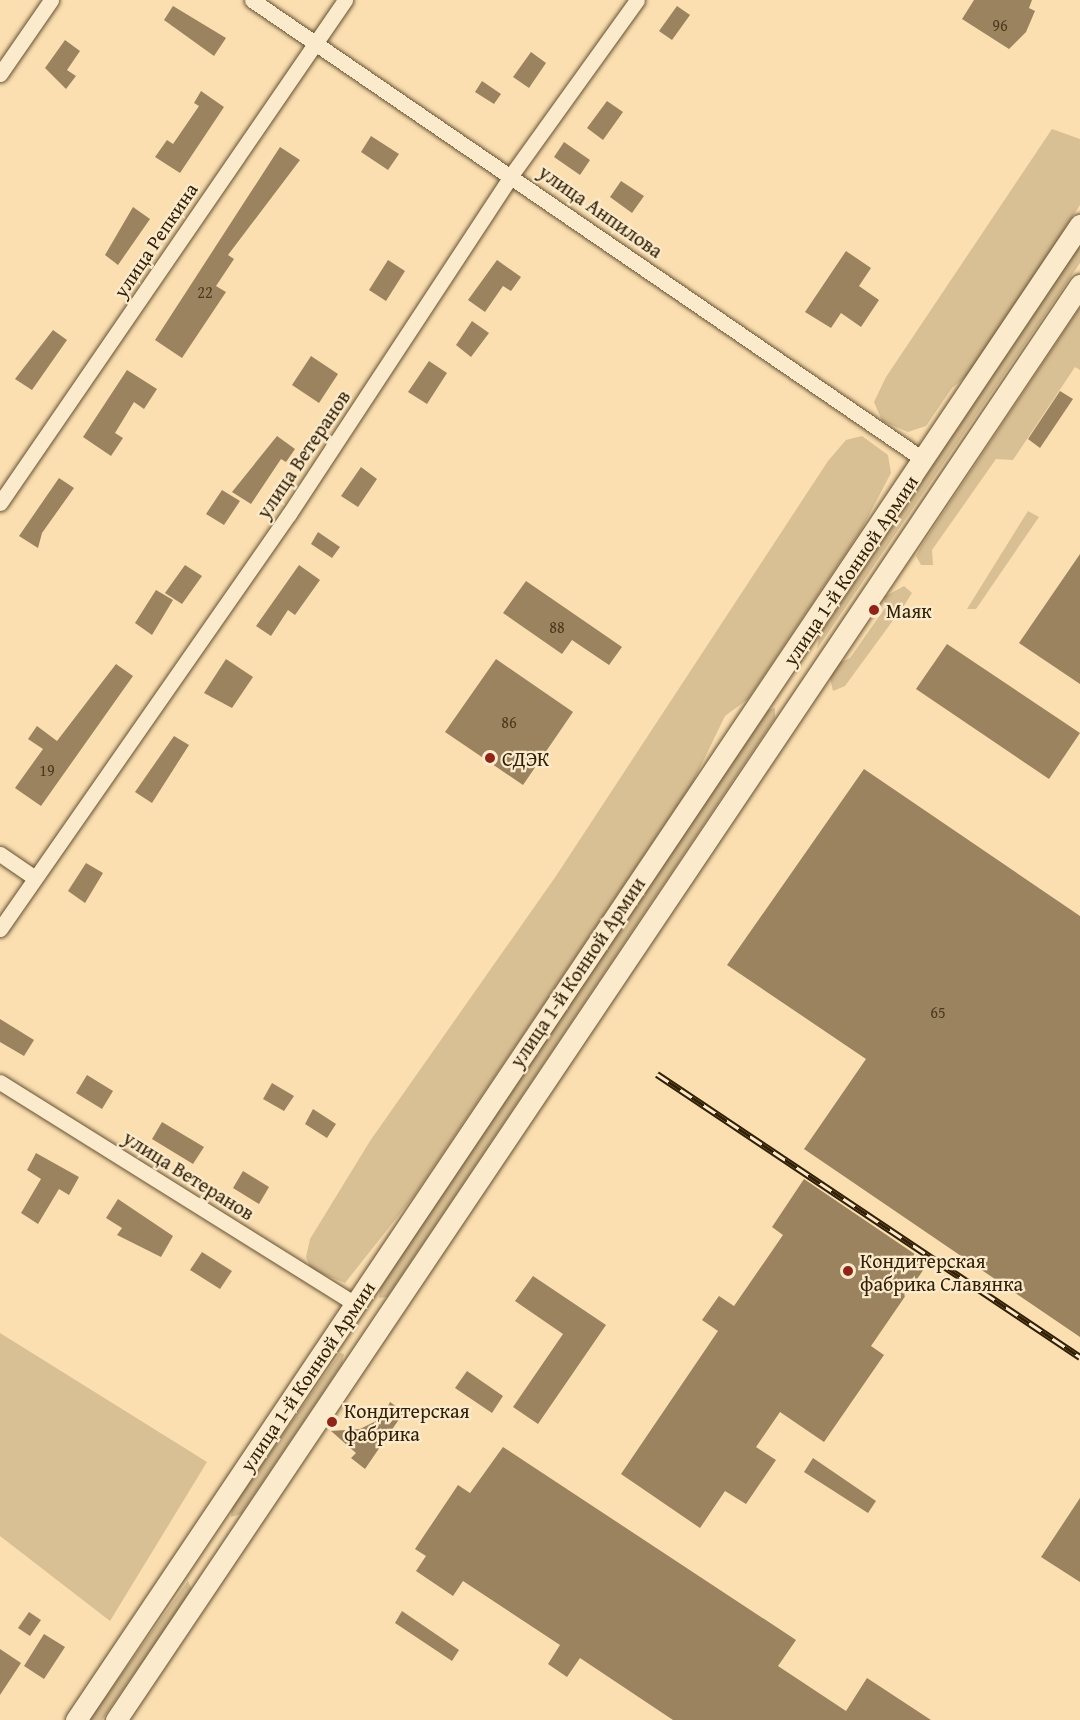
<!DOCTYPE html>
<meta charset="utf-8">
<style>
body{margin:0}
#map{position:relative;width:1080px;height:1720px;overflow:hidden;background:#fbdfb1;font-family:"Gentium Book Plus",serif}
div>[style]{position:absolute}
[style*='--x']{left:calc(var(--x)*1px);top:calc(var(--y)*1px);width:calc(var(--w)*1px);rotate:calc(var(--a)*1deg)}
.green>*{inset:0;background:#d9bf94}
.building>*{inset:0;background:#9b835f}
.roads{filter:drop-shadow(0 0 2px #645031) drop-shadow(0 0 2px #645031)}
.street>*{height:15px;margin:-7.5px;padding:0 7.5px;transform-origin:7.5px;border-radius:7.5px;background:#fceacc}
.secondary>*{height:21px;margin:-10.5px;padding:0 10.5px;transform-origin:10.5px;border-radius:10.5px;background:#fceacc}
.rail>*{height:7px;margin-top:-3.5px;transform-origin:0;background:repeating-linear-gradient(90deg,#fceacc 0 14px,#322006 0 28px);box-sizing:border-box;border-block:2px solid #322006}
.dots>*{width:16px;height:16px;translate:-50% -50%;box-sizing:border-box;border:3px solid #fceacc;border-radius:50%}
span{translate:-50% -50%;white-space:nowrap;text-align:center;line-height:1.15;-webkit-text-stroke:4.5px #fceacc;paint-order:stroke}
.number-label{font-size:16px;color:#4c391c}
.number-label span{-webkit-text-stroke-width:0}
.street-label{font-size:20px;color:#322006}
.poi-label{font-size:20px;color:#322006}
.left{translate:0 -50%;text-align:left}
</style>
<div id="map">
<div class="green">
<div style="clip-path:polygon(1052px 129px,1080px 139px,1080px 205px,974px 370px,952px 388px,926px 426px,908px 432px,882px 421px,874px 402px,886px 377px)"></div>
<div style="clip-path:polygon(1080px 245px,1080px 263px,817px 649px,819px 636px)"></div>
<div style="clip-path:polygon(1080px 307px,1080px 370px,1075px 367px,1013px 460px,996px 459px,932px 550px,933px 565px,921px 565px,916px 556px,922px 545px)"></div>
<div style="clip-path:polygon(862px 436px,888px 455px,891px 473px,860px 532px,748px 699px,725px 716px,693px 782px,414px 1196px,345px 1283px,311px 1269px,306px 1257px,310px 1239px,370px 1141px,556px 876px,828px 461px,846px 440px)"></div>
<div style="clip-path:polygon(1028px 511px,1039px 517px,976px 609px,967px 609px)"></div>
<div style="clip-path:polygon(904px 586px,912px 593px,905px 604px,845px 686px,833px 691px,830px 678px,837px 664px,850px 658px,885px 608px,884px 597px)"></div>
<div style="clip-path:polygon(775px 708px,775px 718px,387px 1297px,379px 1298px,380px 1288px,509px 1091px,768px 710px)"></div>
<div style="clip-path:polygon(0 1333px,207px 1462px,110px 1621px,0 1536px)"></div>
<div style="clip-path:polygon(340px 1353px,344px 1354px,342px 1364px,241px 1514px,231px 1517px,232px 1507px)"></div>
<div style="clip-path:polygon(188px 1581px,192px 1590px,102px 1720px,89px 1720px)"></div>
</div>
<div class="building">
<div style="clip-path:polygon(974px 0,1032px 0,1029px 8px,1035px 11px,1026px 32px,1009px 49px,962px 19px)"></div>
<div style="clip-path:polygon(173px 6px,226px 38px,214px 56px,164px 20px)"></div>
<div style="clip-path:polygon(677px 6px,690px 15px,672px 40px,659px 31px)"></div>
<div style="clip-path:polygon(65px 40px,80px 51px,67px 70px,76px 76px,66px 89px,45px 68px)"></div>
<div style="clip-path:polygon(531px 52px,546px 63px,529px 88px,513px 77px)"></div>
<div style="clip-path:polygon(482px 81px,501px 94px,494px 104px,475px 92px)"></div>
<div style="clip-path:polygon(201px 91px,224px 107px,180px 173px,155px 157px,167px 140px,173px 144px,199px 106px,194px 103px)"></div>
<div style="clip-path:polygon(607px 101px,623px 112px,603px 140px,587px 128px)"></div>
<div style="clip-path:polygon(371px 136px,399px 154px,388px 170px,361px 152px)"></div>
<div style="clip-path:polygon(564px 142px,590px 160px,580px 175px,554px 157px)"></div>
<div style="clip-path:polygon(280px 147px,300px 160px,228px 255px,234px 259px,216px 286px,226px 292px,182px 358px,155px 340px)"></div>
<div style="clip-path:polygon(621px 181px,644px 196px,632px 213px,610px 197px)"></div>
<div style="clip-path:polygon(133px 207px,150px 219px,118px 265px,105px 255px)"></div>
<div style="clip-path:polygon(846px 251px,871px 268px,859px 286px,879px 300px,861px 327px,841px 313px,831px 328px,805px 312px)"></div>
<div style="clip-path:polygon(388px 260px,405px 271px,386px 301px,369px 290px)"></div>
<div style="clip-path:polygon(497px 260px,521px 277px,511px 291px,503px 286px,485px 312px,468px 300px)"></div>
<div style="clip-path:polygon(472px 321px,489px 333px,471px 357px,456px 345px)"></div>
<div style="clip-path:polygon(53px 330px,67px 340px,32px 390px,15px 379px)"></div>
<div style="clip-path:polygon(311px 356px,338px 374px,319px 403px,292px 385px)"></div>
<div style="clip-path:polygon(429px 361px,447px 373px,427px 404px,408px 392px)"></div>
<div style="clip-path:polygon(127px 370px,157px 389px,144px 409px,134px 402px,115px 433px,123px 438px,111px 456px,83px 437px)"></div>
<div style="clip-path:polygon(1060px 391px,1073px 399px,1040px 448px,1028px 439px)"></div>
<div style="clip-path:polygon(277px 436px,295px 449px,286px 462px,281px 459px,251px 504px,232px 492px)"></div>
<div style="clip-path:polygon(361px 467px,377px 479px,358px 507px,341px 496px)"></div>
<div style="clip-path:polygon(59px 478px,74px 488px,42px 533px,38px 548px,19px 536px)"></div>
<div style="clip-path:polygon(222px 490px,240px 501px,224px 525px,206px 514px)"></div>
<div style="clip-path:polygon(318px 532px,340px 547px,332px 558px,311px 544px)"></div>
<div style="clip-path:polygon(1080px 554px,1080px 684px,1019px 643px)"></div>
<div style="clip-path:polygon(185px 565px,202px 576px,182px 604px,165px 593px)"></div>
<div style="clip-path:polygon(299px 565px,320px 580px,295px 615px,288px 610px,271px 636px,256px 626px)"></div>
<div style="clip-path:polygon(526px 581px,622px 647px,609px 665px,572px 640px,562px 654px,503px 613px)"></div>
<div style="clip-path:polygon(156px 590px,173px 600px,152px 635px,135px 623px)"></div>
<div style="clip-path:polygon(947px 644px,1080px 733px,1049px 779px,916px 689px)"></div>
<div style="clip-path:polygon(226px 659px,253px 677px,232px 708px,204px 693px)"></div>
<div style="clip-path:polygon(496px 659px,573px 712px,523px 785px,445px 732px)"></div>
<div style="clip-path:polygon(116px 664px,133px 676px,41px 806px,15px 788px,43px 749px,28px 739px,37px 726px,57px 741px)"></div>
<div style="clip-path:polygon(174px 736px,189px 745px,152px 803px,135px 792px)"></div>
<div style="clip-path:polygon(864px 769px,1080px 916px,1080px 1337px,804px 1149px,866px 1059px,727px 965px)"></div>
<div style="clip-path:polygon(86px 863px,103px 873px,85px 903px,68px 891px)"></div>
<div style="clip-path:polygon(0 1019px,34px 1040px,24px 1056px,0 1042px)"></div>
<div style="clip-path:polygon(87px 1075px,113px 1091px,102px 1109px,76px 1093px)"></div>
<div style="clip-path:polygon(272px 1083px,294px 1096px,284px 1111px,263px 1099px)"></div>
<div style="clip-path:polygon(313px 1109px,336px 1124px,327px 1138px,305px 1124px)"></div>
<div style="clip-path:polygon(162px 1122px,204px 1147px,193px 1164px,152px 1139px)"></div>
<div style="clip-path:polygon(36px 1153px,79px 1177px,69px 1195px,59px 1189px,38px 1224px,21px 1213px,41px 1179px,27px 1170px)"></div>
<div style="clip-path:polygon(243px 1171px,269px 1187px,259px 1204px,233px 1188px)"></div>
<div style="clip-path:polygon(804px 1179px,928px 1263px,871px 1346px,884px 1355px,824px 1442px,780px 1412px,756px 1447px,776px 1460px,746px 1504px,725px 1491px,700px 1528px,621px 1474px,718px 1331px,702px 1320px,719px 1296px,734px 1306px,783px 1235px,772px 1227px)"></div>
<div style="clip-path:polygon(118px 1199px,173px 1236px,161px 1257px,117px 1235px,122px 1228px,106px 1218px)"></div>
<div style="clip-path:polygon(202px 1252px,232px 1271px,220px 1289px,190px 1270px)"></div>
<div style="clip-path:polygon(533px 1276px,606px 1325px,538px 1424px,513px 1407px,563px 1334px,515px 1301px)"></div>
<div style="clip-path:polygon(467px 1371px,503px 1396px,492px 1413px,455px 1388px)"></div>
<div style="clip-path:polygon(390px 1402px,404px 1412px,365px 1469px,351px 1458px,356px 1453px,331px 1431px,360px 1429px,382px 1418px)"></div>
<div style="clip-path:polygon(503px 1447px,796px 1640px,778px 1666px,846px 1711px,867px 1678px,931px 1720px,673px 1720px,580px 1658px,567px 1677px,548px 1664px,560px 1645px,463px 1581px,453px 1596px,416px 1571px,426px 1556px,415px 1549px,458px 1485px,470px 1493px)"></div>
<div style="clip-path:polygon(813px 1458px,876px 1501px,868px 1513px,804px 1472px)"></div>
<div style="clip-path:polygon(1080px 1498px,1080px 1582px,1041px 1557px)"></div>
<div style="clip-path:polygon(402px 1611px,459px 1650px,452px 1661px,395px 1623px)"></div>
<div style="clip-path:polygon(29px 1612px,41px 1620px,30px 1636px,18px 1628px)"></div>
<div style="clip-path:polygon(44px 1634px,65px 1647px,44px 1679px,24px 1666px)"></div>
<div style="clip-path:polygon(0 1649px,21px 1663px,0 1695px)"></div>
</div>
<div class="roads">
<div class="street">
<div style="--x:252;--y:0;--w:814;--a:34.39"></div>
<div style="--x:0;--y:74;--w:90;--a:-55.4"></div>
<div style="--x:0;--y:503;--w:610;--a:-55.55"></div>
<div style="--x:0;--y:854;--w:42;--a:34.4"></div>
<div style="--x:0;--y:929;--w:506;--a:-55.15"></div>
<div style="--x:289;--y:514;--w:407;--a:-56.7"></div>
<div style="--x:512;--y:174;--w:214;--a:-54.3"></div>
<div style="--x:0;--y:1082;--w:419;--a:32"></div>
</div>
<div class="secondary">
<div style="--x:76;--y:1720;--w:1801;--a:-56.12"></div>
<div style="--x:116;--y:1720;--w:1729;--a:-56.11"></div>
</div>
</div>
<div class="rail">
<div style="--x:657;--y:1074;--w:509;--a:33.78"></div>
</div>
<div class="dots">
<div style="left:874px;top:610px;background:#8f2418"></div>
<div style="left:490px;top:758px;background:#8f2418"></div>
<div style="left:848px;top:1271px;background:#8f2418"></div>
<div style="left:332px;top:1422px;background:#8f2418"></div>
</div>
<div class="number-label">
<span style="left:1000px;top:25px">96</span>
<span style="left:205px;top:292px">22</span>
<span style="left:557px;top:627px">88</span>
<span style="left:509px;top:722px">86</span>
<span style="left:47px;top:770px">19</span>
<span style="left:938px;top:1012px">65</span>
</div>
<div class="street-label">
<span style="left:601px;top:211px;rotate:35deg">улица Анпилова</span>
<span style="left:155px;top:240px;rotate:-56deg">улица Репкина</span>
<span style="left:303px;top:454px;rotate:-56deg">улица Ветеранов</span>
<span style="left:850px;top:570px;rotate:-56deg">улица 1-й Конной Армии</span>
<span style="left:577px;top:972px;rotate:-56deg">улица 1-й Конной Армии</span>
<span style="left:189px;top:1175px;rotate:32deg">улица Ветеранов</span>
<span style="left:307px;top:1376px;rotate:-56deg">улица 1-й Конной Армии</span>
</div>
<div class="poi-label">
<span class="left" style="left:886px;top:610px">Маяк</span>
<span class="left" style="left:502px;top:758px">СДЭК</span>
<span class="left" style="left:860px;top:1272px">Кондитерская<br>фабрика Славянка</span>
<span class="left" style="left:344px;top:1422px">Кондитерская<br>фабрика</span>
</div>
</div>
